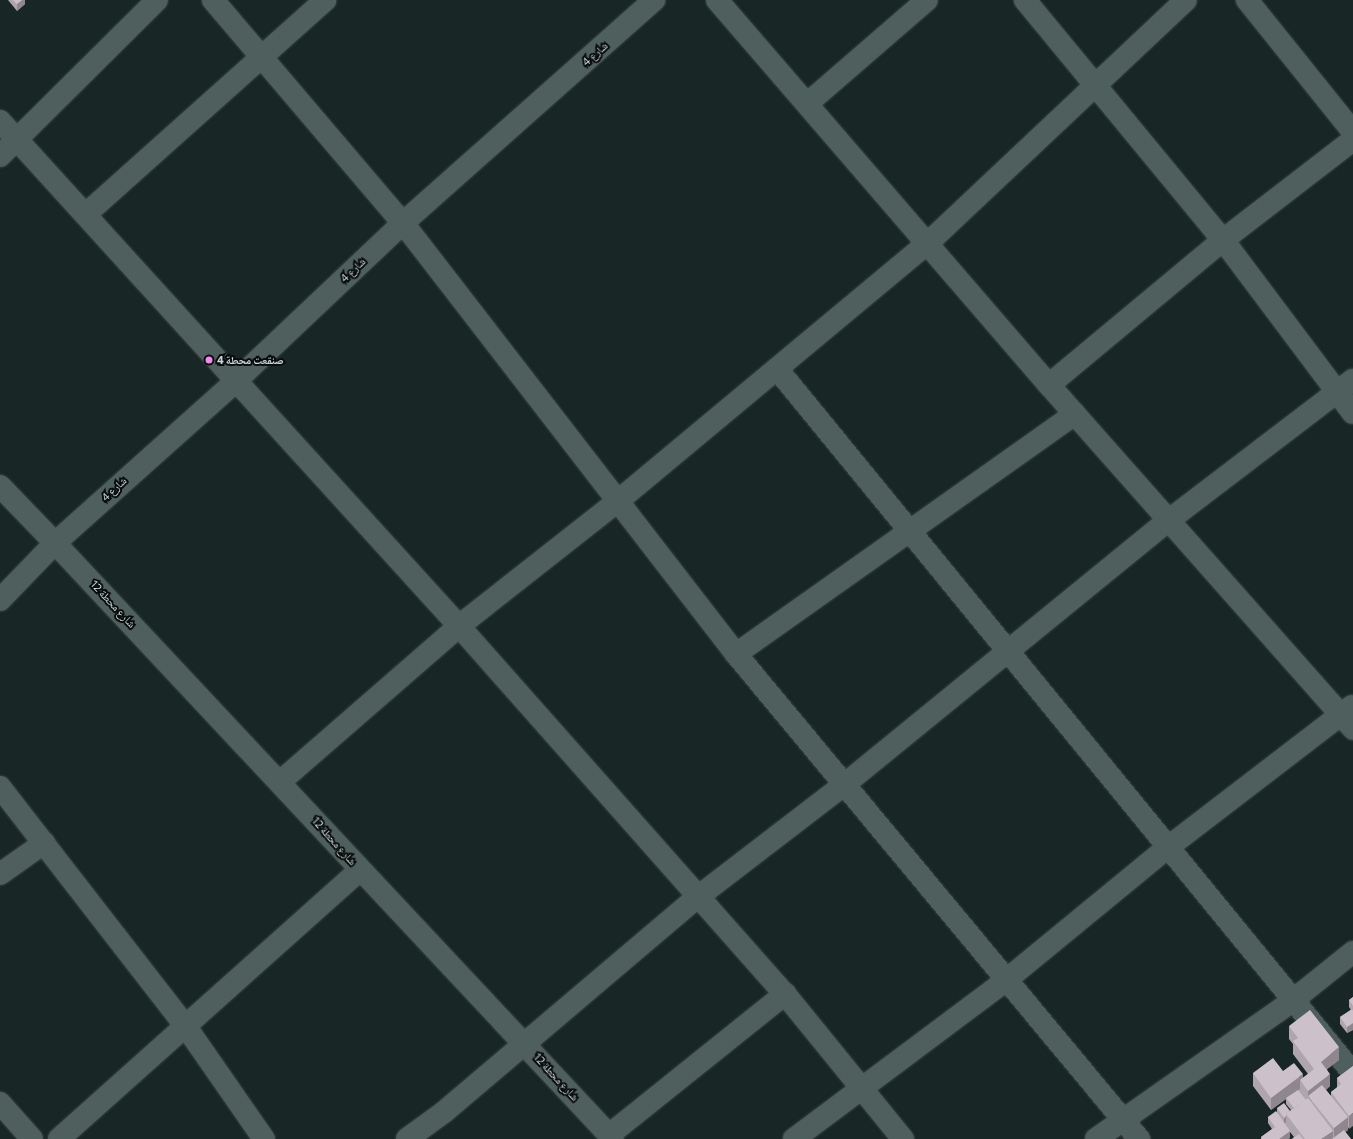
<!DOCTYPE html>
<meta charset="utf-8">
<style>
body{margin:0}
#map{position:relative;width:1353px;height:1139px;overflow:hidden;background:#182625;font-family:Commissioner,"Noto Naskh Arabic",sans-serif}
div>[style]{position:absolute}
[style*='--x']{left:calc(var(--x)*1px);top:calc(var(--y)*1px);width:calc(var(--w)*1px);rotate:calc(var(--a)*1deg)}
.roads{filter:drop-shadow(0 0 1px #384342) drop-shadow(0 0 1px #384342)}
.street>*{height:22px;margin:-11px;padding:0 11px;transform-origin:11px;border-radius:11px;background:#4f5f5e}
.secondary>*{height:22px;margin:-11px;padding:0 11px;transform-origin:11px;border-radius:11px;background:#4f5f5e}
.wall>*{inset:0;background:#afa5af}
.shaded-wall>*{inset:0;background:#8f868e}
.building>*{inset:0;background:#ccc0cb}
.dots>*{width:11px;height:11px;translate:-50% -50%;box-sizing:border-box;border:2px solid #080e0d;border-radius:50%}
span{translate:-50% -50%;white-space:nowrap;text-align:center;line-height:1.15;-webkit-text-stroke:4px #080e0d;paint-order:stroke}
.street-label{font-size:11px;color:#cfd8d7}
.poi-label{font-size:11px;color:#cfd8d7;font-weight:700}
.left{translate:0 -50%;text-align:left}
</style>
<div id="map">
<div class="roads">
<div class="street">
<div style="--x:213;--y:0;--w:293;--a:49.6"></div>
<div style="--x:403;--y:223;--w:545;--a:52.31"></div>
<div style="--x:736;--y:654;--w:631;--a:50.28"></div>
<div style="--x:717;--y:0;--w:508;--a:49.23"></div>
<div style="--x:1049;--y:385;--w:459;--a:48.5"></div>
<div style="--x:1025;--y:0;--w:311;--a:50.5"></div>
<div style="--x:1223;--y:240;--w:216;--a:53.1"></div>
<div style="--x:1247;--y:0;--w:169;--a:51.2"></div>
<div style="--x:808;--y:103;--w:157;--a:-40.9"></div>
<div style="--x:0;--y:121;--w:682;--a:47.73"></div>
<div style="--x:459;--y:626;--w:492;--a:48.5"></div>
<div style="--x:785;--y:994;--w:187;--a:50.9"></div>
<div style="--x:0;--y:156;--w:221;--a:-44.8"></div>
<div style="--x:86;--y:214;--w:321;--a:-41.8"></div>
<div style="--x:778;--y:370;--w:908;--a:50.72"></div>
<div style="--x:1049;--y:385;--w:226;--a:-39.8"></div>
<div style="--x:1223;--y:240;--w:164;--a:-37.6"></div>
<div style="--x:0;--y:600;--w:79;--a:-46"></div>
<div style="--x:55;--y:543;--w:816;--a:46.89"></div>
<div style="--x:736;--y:654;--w:415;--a:-35.3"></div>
<div style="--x:281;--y:781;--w:236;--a:-41"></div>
<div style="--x:459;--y:626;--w:202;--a:-38.2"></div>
<div style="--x:618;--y:501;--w:403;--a:-39.8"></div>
<div style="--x:928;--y:243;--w:354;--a:-43.3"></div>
<div style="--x:0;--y:787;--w:300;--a:52.2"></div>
<div style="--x:184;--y:1024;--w:140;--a:55.2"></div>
<div style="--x:0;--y:874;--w:54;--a:-35.2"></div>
<div style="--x:0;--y:1103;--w:48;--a:48.4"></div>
<div style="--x:609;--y:1135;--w:226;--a:-38.7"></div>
<div style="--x:59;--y:1139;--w:404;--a:-41.8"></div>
<div style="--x:407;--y:1139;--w:46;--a:-36.1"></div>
<div style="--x:444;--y:1112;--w:334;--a:-40.3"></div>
<div style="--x:699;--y:896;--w:184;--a:-37.5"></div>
<div style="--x:845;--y:784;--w:418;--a:-39.2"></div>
<div style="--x:1169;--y:520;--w:231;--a:-37.3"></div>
<div style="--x:794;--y:1139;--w:264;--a:-36.8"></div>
<div style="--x:1005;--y:981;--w:210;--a:-39.4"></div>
<div style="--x:1167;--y:848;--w:233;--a:-37.5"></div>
<div style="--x:1096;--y:1139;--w:240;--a:-35.1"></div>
<div style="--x:1292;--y:1001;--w:78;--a:-38.8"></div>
</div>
<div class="secondary">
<div style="--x:0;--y:486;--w:79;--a:46"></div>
<div style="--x:55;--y:543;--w:244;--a:-41.8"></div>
<div style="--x:237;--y:380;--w:228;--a:-43.4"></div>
<div style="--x:403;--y:223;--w:336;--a:-41.6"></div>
</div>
</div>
<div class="wall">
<div style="clip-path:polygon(8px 0,25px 0,25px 4px,17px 11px)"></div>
<div style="clip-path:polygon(1353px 997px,1353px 1037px,1353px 1030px,1347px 1033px,1340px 1024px,1340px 1017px,1351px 1010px,1349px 1007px,1349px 1000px)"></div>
<div style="clip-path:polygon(1289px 1026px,1339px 1060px,1327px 1069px,1330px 1086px,1326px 1090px,1331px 1096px,1331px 1092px,1337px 1088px,1337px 1078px,1353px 1066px,1349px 1129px,1348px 1127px,1348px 1130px,1345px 1132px,1351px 1139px,1292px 1139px,1294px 1137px,1290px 1132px,1290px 1138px,1288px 1139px,1261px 1139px,1261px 1137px,1272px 1129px,1268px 1123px,1268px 1117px,1277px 1112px,1277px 1108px,1290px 1111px,1291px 1110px,1286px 1104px,1286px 1099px,1271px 1110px,1253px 1086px,1253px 1073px,1283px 1071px,1303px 1078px,1308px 1074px,1293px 1054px,1293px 1044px,1289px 1039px)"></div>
</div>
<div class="shaded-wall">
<div style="clip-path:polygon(22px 0,25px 0,25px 4px,17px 11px,17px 4px)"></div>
<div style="clip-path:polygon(1353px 1023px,1353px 1030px,1347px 1033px,1347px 1027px)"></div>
<div style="clip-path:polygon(1339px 1047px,1339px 1060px,1321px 1074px,1321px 1062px)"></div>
<div style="clip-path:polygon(1303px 1074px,1303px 1084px,1300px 1080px,1300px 1089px,1287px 1099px,1286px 1098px,1286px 1099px,1271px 1110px,1271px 1098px)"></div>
<div style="clip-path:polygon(1330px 1074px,1330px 1086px,1312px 1101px,1308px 1097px,1308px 1091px)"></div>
<div style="clip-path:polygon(1353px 1113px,1353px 1126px,1349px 1129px,1349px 1116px)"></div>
<div style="clip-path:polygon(1286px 1116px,1286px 1122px,1284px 1124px,1284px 1118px)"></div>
<div style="clip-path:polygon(1348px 1117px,1348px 1130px,1337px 1139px,1334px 1139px,1334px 1128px)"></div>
<div style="clip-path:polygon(1290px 1131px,1290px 1138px,1288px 1139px,1279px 1139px)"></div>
<div style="clip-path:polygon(1333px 1131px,1333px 1139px,1321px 1139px)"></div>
</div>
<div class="building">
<div style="clip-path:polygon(13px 0,22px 0,17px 4px)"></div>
<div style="clip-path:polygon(1353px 997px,1353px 1006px,1349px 1000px)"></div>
<div style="clip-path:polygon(1352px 1009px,1353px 1011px,1353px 1023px,1347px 1027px,1340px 1017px)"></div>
<div style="clip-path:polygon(1310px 1010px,1339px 1047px,1321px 1062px,1330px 1074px,1308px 1091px,1300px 1080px,1314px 1069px,1293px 1041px,1298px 1038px,1289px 1026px)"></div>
<div style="clip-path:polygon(1273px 1058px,1283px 1071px,1294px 1063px,1303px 1074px,1271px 1098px,1253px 1073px)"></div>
<div style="clip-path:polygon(1353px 1066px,1353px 1113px,1349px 1116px,1331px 1092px,1341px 1084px,1337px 1078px)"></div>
<div style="clip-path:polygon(1322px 1085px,1348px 1117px,1334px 1128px,1308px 1096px)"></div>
<div style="clip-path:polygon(1298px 1090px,1306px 1100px,1294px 1108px,1286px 1098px)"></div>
<div style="clip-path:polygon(1308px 1098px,1333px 1131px,1321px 1139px,1305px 1139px,1286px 1114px)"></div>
<div style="clip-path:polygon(1284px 1103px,1290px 1111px,1286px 1114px,1286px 1116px,1284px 1118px,1277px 1108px)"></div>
<div style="clip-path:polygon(1276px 1111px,1290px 1131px,1279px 1139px,1262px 1139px,1261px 1137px,1275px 1127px,1268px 1117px)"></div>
<div style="clip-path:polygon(1344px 1130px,1351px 1139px,1332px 1139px)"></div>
<div style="clip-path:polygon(1299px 1134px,1303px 1139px,1292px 1139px)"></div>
</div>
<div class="dots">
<div style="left:209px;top:360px;background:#f589ef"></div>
</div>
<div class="street-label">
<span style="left:595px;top:54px;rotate:-42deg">شارع 4</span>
<span style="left:353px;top:270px;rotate:-44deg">شارع 4</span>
<span style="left:114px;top:489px;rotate:-43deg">شارع 4</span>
<span style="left:113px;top:604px;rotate:47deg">شارع محطة 12</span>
<span style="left:334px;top:841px;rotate:48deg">شارع محطة 12</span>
<span style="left:556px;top:1077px;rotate:47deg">شارع محطة 12</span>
</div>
<div class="poi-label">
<span class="left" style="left:217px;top:360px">صنقعت محطة 4</span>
</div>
</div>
